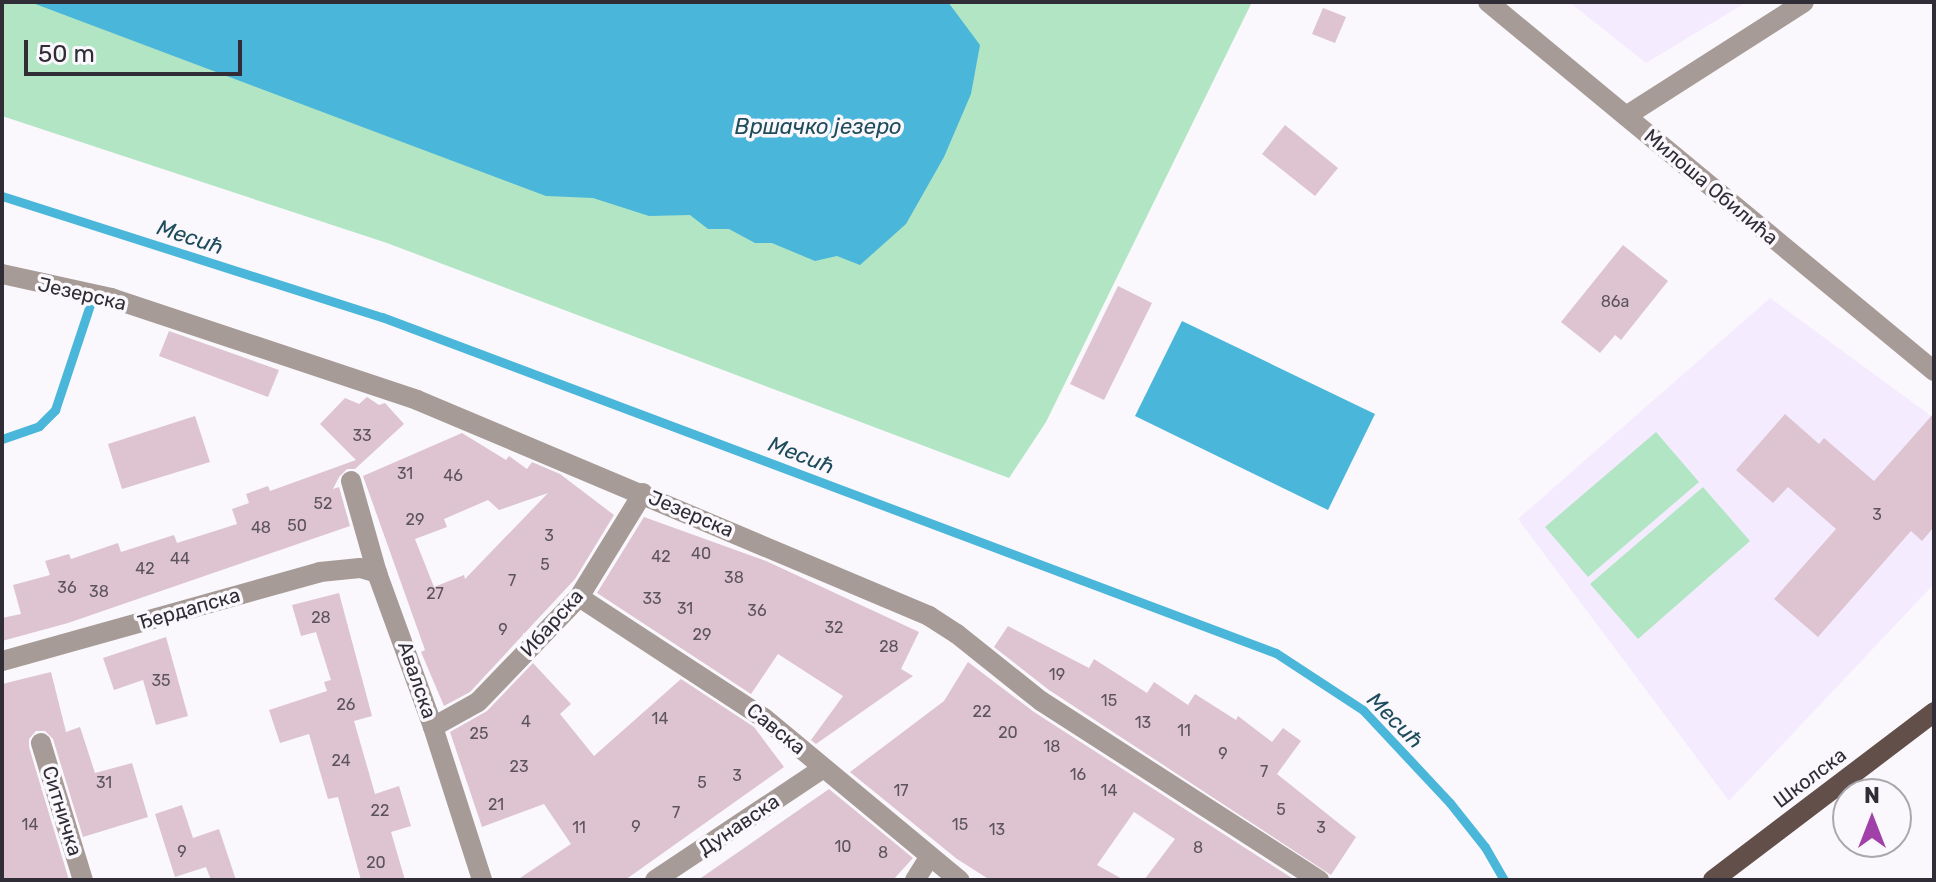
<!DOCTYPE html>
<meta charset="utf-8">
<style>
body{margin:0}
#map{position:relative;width:1936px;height:882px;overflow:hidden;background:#faf8fc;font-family:Rubik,sans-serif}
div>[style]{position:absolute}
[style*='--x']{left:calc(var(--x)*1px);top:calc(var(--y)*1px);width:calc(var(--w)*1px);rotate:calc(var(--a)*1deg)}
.built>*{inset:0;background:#f4ecfe}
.green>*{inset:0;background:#b2e5c4}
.water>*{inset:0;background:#4ab6da}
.stream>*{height:9px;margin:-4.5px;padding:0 4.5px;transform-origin:4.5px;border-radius:4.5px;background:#4ab6da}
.building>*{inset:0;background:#ddc4d0}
.street>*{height:20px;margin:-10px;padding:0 10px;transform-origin:10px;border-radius:10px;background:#a69b97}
.primary>*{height:20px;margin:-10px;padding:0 10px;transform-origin:10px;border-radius:10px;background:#624f49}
span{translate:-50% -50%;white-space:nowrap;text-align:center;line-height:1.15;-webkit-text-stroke:7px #faf8fc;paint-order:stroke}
.number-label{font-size:16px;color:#5c535c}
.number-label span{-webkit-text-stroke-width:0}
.street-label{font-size:20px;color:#312d36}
.water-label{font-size:22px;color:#1e4c5c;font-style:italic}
.frame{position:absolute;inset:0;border:4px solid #312d36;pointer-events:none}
.north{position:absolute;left:1832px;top:778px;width:80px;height:80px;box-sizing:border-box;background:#faf8fc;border:2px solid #aaa7ad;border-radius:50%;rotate:0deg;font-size:22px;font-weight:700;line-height:32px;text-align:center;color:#312d36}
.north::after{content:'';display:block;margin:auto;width:28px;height:36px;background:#a040a8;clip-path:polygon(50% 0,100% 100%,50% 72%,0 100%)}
.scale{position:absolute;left:24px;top:40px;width:218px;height:36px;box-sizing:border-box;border:4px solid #312d36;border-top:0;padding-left:10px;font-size:24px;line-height:28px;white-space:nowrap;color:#312d36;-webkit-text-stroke:6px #faf8fc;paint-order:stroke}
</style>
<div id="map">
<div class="built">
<div style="clip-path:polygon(1569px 2px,1747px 2px,1646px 63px)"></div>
<div style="clip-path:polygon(1770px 298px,1934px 418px,1934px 584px,1729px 801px,1518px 519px)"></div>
</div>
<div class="green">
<div style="clip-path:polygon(2px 2px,1252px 2px,1046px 422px,1009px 478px,387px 243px,2px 116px)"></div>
<div style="clip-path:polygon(1656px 432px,1699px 482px,1588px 577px,1545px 527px)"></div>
<div style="clip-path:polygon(1703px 487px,1750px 541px,1638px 639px,1590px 584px)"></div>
</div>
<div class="water">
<div style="clip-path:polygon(30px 2px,948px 2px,980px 45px,971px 94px,944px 157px,906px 224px,860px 265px,837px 256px,815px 261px,772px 243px,755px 243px,729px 229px,708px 229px,690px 215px,649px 216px,593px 198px,546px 196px)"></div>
<div style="clip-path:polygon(1182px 321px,1375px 414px,1328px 510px,1135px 416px)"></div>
</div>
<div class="stream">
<div style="--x:2;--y:196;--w:399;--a:17.7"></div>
<div style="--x:382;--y:317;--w:955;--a:20.6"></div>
<div style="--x:1276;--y:653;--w:104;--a:33.2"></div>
<div style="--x:1363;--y:710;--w:127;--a:46.9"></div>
<div style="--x:1450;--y:803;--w:56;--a:51.5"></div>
<div style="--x:1485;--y:847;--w:38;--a:60"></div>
<div style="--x:2;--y:439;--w:39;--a:-19"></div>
<div style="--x:39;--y:426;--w:23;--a:-45"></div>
<div style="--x:55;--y:410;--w:111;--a:-71.6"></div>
</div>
<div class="building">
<div style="clip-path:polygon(1323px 8px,1346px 17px,1335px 43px,1312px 34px)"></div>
<div style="clip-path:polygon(1285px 125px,1338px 168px,1315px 196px,1262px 154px)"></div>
<div style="clip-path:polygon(1623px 245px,1668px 281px,1621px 340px,1615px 335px,1600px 353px,1561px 322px)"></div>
<div style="clip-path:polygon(1118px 286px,1152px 303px,1104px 400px,1070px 384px)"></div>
<div style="clip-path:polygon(169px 331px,279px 370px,268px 397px,159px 356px)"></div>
<div style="clip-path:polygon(367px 397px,379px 405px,385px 403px,404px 424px,355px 469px,347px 469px,339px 477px,333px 489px,339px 487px,350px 526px,68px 623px,2px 641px,2px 618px,21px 614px,13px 585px,50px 575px,45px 561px,69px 554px,71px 559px,118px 543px,121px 552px,174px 535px,177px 543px,237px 524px,232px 509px,249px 503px,246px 494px,268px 486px,270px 491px,356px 460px,320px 424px,345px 398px,359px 404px)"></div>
<div style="clip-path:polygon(1934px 413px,1934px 527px,1922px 541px,1911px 531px,1818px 637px,1774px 599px,1836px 529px,1788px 487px,1773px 503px,1736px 470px,1785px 414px,1819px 444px,1824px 438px,1874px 481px)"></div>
<div style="clip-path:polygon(195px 416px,210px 462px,122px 489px,108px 444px)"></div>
<div style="clip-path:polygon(evenodd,462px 433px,506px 460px,509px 456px,527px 469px,532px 462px,560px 474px,614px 515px,575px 579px,470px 692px,444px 706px,421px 652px,425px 650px,363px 476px,462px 433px,548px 493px,465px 579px,464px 575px,434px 587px,415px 539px,447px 527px,444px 519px,488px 500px,499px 510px,548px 493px)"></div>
<div style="clip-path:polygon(644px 517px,766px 561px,919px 632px,901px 669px,913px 676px,816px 744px,811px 740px,843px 696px,778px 654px,751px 694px,597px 593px)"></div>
<div style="clip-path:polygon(339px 593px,372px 716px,354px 721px,375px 794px,399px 786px,411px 826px,391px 832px,405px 880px,361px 880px,338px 797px,328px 799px,309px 734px,280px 743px,269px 710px,327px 691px,324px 682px,331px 680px,316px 632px,301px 636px,292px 605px)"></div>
<div style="clip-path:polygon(1008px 626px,1089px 668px,1094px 659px,1147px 693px,1154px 682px,1188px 705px,1195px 694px,1236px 720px,1238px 716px,1272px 742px,1283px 728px,1301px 741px,1277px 774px,1356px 837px,1331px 875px,1049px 690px,994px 647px)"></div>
<div style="clip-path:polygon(166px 637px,188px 716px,156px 725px,143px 680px,114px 690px,103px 658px)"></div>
<div style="clip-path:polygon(968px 662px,1034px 712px,1295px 880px,1144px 880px,1175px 839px,1134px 812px,1097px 865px,1124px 880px,990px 880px,957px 859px,850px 772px,944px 701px)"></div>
<div style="clip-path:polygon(533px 663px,571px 704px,560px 714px,594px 756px,681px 679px,754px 727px,784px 767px,625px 880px,517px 880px,571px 844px,544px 804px,482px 827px,450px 732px,487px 711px)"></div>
<div style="clip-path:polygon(51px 672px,66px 732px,80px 727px,95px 773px,132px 763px,148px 817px,83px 837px,53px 739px,45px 731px,36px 731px,29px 739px,29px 747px,69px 880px,2px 880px,2px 684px)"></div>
<div style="clip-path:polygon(829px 789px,913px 858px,893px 880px,698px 880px)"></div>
<div style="clip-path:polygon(182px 805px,193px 838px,219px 829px,236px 880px,211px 880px,206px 867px,175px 877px,155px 814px)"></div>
</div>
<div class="street">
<div style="--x:1488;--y:2;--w:579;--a:39.6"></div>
<div style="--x:1626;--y:116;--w:211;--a:-32.6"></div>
<div style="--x:2;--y:274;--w:112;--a:12.4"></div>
<div style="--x:111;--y:298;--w:323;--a:18.4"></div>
<div style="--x:417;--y:400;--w:556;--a:22.87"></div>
<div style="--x:929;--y:616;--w:33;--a:33"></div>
<div style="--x:957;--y:634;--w:107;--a:38.6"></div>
<div style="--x:1041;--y:701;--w:331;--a:32.8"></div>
<div style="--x:351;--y:481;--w:96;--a:74.2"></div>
<div style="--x:377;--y:573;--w:164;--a:70"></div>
<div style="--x:433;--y:727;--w:161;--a:72.2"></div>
<div style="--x:579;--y:597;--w:221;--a:33.2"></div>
<div style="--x:764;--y:718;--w:254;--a:39.7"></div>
<div style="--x:2;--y:661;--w:330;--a:-15.6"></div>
<div style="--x:320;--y:572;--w:40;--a:-5.7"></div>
<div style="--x:360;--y:568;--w:18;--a:16"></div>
<div style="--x:433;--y:727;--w:51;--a:-29.1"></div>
<div style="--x:478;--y:702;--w:146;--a:-46.1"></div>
<div style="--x:579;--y:597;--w:122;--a:-58.4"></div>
<div style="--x:41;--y:743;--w:143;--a:73"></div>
<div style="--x:655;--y:880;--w:201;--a:-33.6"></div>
<div style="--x:915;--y:880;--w:26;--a:-58"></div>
</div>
<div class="primary">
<div style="--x:1713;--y:880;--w:278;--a:-37.2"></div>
</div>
<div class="number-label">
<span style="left:1615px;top:302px">86a</span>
<span style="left:362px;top:436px">33</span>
<span style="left:405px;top:474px">31</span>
<span style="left:453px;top:476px">46</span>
<span style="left:323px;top:504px">52</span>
<span style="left:1877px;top:515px">3</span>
<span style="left:415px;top:520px">29</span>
<span style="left:297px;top:526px">50</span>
<span style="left:261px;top:528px">48</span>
<span style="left:549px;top:536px">3</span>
<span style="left:701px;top:554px">40</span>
<span style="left:661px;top:557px">42</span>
<span style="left:180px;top:559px">44</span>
<span style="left:545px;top:565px">5</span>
<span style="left:145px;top:569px">42</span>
<span style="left:734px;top:578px">38</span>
<span style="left:512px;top:581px">7</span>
<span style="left:67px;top:588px">36</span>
<span style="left:99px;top:592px">38</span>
<span style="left:435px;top:594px">27</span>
<span style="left:652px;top:599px">33</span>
<span style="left:685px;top:609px">31</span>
<span style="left:757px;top:611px">36</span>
<span style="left:321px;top:618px">28</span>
<span style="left:834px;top:628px">32</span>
<span style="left:503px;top:630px">9</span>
<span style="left:702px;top:635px">29</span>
<span style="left:889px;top:647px">28</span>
<span style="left:1057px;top:675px">19</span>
<span style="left:161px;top:681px">35</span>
<span style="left:1109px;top:701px">15</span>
<span style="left:346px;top:705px">26</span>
<span style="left:982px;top:712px">22</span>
<span style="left:660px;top:719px">14</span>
<span style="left:526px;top:722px">4</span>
<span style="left:1143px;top:723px">13</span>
<span style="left:1184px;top:731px">11</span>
<span style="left:1008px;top:733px">20</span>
<span style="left:479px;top:734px">25</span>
<span style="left:1052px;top:747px">18</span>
<span style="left:1223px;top:754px">9</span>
<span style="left:341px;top:761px">24</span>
<span style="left:519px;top:767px">23</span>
<span style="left:1264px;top:772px">7</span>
<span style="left:1078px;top:775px">16</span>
<span style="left:737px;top:776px">3</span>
<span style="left:104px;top:783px">31</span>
<span style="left:702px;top:783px">5</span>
<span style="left:901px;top:791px">17</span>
<span style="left:1109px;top:791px">14</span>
<span style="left:496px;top:805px">21</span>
<span style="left:1281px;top:810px">5</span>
<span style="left:380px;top:811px">22</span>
<span style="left:676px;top:813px">7</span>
<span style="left:30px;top:825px">14</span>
<span style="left:960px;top:825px">15</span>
<span style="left:636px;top:827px">9</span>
<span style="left:579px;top:828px">11</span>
<span style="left:1321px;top:828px">3</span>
<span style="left:997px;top:830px">13</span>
<span style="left:843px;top:847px">10</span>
<span style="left:1198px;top:848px">8</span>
<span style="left:182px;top:852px">9</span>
<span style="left:883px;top:853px">8</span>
<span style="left:376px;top:863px">20</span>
</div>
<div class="street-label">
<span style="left:1711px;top:187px;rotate:40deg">Милоша Обилића</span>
<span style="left:82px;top:294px;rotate:13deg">Језерска</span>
<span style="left:691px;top:514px;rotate:23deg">Језерска</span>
<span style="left:189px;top:609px;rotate:-16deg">Ђердапска</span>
<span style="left:552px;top:623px;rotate:-48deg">Ибарска</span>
<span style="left:417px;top:680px;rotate:71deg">Авалска</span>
<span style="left:776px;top:729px;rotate:39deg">Савска</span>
<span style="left:1810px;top:778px;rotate:-37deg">Школска</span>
<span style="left:62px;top:811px;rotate:73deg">Ситничка</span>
<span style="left:739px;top:825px;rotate:-34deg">Дунавска</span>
</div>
<div class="water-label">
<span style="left:818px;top:127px">Вршачко језеро</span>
<span style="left:190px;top:237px;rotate:18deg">Месић</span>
<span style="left:801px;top:455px;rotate:21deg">Месић</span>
<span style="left:1395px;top:720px;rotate:45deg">Месић</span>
</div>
<div class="frame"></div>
<div class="north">N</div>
<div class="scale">50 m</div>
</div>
